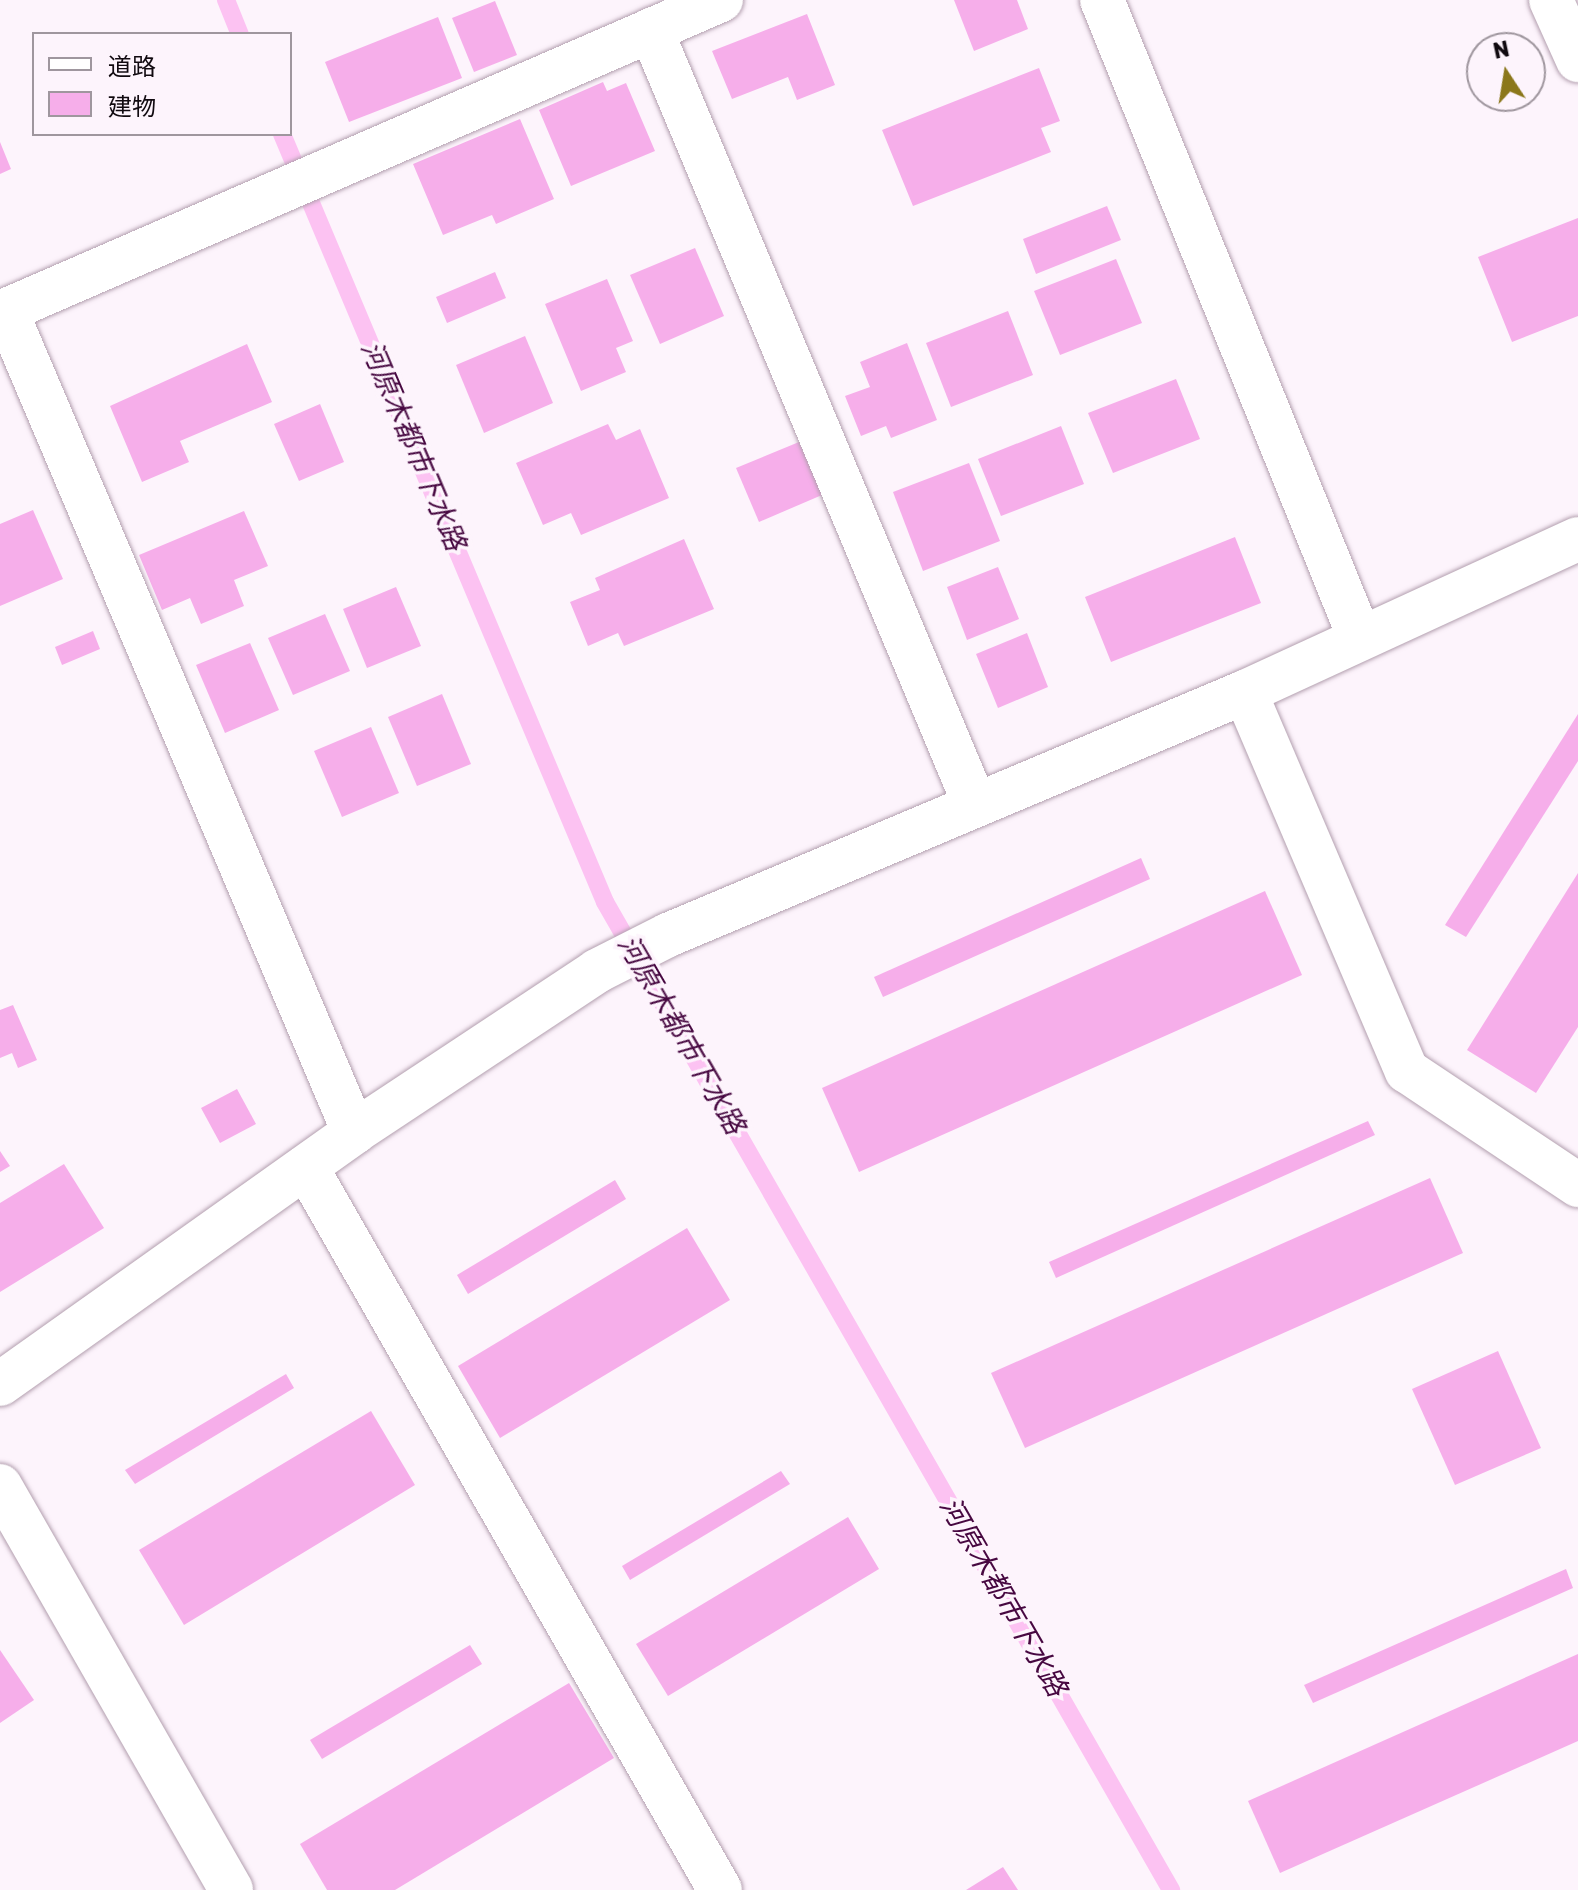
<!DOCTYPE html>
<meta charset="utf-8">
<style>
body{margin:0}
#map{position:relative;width:1578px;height:1890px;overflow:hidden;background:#fdf4fc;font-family:Rubik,"Noto Sans JP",sans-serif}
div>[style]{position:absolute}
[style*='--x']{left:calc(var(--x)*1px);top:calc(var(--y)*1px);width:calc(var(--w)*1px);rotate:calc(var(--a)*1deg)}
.stream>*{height:18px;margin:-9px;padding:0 9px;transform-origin:9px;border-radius:9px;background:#fcc2f2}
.building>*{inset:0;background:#f6aeea}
.roads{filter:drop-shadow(0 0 2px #b39faf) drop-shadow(0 0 2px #b39faf)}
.minor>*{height:44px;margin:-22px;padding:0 22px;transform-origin:22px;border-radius:22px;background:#fff}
span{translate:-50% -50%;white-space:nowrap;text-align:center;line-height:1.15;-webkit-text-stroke:7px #fdf4fc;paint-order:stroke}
.water-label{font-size:28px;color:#470841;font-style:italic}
.legend{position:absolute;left:32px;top:32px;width:260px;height:104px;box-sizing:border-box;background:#fdf4fc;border:2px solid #9f969e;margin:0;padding:10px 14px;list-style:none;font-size:24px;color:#110a10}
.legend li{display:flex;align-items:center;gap:16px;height:40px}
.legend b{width:40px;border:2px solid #9f969e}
.north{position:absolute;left:1466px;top:32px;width:80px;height:80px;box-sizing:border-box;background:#fdf4fc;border:2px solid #9f969e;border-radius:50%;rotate:348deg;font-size:22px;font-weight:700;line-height:32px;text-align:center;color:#110a10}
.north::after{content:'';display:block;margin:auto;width:28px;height:36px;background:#8b771b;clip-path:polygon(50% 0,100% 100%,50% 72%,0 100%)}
</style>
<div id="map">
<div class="stream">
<div style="--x:226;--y:0;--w:37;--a:68"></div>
<div style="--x:282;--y:134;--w:833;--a:67.19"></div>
<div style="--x:605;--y:902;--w:1139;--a:60.19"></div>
</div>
<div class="building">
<div style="clip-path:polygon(954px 0,1017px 0,1028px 29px,974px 51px)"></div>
<div style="clip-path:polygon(495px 1px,517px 55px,474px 72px,452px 18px)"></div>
<div style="clip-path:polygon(807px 14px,835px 85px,797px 100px,788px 77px,732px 99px,712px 51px)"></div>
<div style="clip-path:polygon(438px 17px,462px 78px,349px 122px,325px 62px)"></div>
<div style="clip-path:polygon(1039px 68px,1060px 121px,1041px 128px,1051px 152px,913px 206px,882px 130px)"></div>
<div style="clip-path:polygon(603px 82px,607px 91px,626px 83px,655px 151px,571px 186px,539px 110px)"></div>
<div style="clip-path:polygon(520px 119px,554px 199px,496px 224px,492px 215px,443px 235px,413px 164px)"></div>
<div style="clip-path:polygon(0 142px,11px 169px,0 174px)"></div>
<div style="clip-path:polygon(1107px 206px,1121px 240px,1036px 274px,1023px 239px)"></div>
<div style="clip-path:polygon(1578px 218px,1578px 316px,1512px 342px,1478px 257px)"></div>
<div style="clip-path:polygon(695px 248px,724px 316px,660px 344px,630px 275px)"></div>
<div style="clip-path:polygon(1116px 259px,1142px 323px,1060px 355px,1034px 291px)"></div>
<div style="clip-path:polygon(495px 272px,506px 298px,447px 323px,436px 297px)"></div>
<div style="clip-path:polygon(607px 279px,633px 341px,616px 348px,626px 372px,581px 391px,545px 304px)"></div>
<div style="clip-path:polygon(1008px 311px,1033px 375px,951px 407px,926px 343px)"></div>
<div style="clip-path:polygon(525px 336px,553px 403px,484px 433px,456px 365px)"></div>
<div style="clip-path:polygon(907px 343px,937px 420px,891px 438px,886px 426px,861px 436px,845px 396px,870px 387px,860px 362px)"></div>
<div style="clip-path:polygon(247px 344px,272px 402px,180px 441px,189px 462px,142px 482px,110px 406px)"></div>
<div style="clip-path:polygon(1176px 379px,1200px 439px,1113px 473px,1088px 413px)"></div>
<div style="clip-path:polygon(320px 404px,344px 462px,299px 481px,274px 424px)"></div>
<div style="clip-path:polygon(608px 424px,616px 440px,640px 429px,669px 498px,581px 535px,571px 513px,543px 525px,516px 463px)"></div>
<div style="clip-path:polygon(1061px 426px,1084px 484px,1001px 516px,978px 459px)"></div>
<div style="clip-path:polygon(799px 442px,822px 495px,759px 522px,736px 468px)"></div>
<div style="clip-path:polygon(969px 463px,1000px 541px,923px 571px,893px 492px)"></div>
<div style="clip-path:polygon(33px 510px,63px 579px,0 606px,0 524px)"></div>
<div style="clip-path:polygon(244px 511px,268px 566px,234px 580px,244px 606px,201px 624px,190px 598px,162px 610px,139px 555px)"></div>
<div style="clip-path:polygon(1235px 537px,1261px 603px,1111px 662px,1085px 597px)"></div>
<div style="clip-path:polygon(684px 539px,714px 609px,624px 646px,618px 633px,588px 646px,570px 602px,600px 590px,595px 578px)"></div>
<div style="clip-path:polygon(998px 567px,1019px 619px,967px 640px,947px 587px)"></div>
<div style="clip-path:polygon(396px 587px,421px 646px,367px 668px,343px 609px)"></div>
<div style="clip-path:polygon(325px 614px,350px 671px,293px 695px,268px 638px)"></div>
<div style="clip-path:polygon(93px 631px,100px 649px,62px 665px,55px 647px)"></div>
<div style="clip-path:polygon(1027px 633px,1048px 687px,998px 708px,976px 654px)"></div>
<div style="clip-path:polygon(250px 643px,279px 710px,225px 733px,196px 665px)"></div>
<div style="clip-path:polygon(442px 694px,471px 764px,417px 786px,388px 717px)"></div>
<div style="clip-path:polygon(1578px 714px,1578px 761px,1466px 937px,1445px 925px)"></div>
<div style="clip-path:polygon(371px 727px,399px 793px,342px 817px,314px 751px)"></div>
<div style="clip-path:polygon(1141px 858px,1150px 879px,883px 997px,874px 977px)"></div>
<div style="clip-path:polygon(1578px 873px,1578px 1027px,1536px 1093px,1467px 1050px)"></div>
<div style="clip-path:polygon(1265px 891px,1302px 975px,859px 1172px,822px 1088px)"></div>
<div style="clip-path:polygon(13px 1005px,37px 1060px,18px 1068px,12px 1053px,0 1058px,0 1010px)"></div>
<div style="clip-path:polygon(237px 1089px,256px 1124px,220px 1143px,201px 1108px)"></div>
<div style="clip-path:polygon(1368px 1121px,1375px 1135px,1056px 1278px,1049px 1262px)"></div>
<div style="clip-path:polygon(0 1151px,10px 1166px,0 1172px)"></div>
<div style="clip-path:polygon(64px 1164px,104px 1228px,0 1292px,0 1203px)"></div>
<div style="clip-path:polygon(1430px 1178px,1463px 1253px,1025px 1448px,991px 1373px)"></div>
<div style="clip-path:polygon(615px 1180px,626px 1199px,468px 1294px,457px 1275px)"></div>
<div style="clip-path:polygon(687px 1228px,730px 1300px,500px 1438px,458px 1366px)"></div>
<div style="clip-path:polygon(1498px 1351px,1541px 1448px,1455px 1485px,1412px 1389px)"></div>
<div style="clip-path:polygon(286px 1374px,294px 1388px,135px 1484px,125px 1470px)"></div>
<div style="clip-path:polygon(371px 1411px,415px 1485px,184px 1625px,139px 1550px)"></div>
<div style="clip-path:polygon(781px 1471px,790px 1484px,630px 1580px,622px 1566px)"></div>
<div style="clip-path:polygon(848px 1517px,879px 1569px,668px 1696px,636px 1644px)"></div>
<div style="clip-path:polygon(1566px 1569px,1573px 1588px,1313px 1703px,1304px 1685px)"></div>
<div style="clip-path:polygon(470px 1645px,482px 1664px,322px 1759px,310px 1740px)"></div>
<div style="clip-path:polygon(0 1650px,34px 1700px,0 1723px)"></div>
<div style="clip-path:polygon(1578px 1654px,1578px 1741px,1280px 1873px,1248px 1801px)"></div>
<div style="clip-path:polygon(569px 1683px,614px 1758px,395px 1890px,327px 1890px,300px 1844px)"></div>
<div style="clip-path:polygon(1003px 1867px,1018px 1890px,966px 1890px)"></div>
</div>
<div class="roads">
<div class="minor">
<div style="--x:1102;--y:0;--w:686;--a:68"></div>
<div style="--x:1551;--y:0;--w:66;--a:65.8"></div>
<div style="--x:651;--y:30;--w:840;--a:67.31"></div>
<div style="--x:6;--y:311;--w:892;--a:67.03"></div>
<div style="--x:0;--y:313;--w:786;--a:-23.47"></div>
<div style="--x:1245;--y:692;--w:412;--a:66.9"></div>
<div style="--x:1407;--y:1071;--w:206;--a:33.7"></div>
<div style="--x:306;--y:1167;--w:833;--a:60.2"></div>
<div style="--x:0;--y:1384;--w:435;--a:-35.4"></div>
<div style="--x:354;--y:1132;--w:291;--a:-33.5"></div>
<div style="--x:597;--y:971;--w:80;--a:-26.9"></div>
<div style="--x:668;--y:935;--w:626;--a:-22.84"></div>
<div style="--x:1245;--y:692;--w:366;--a:-24.7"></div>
<div style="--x:0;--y:1486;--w:465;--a:60.2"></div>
</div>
</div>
<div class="water-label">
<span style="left:413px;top:446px;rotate:67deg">河原木都市下水路</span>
<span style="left:681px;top:1035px;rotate:60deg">河原木都市下水路</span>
<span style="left:1003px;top:1597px;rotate:60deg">河原木都市下水路</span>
</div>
<ul class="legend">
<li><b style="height:10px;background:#fff"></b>道路</li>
<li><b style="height:22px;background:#f6aeea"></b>建物</li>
</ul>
<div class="north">N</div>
</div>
